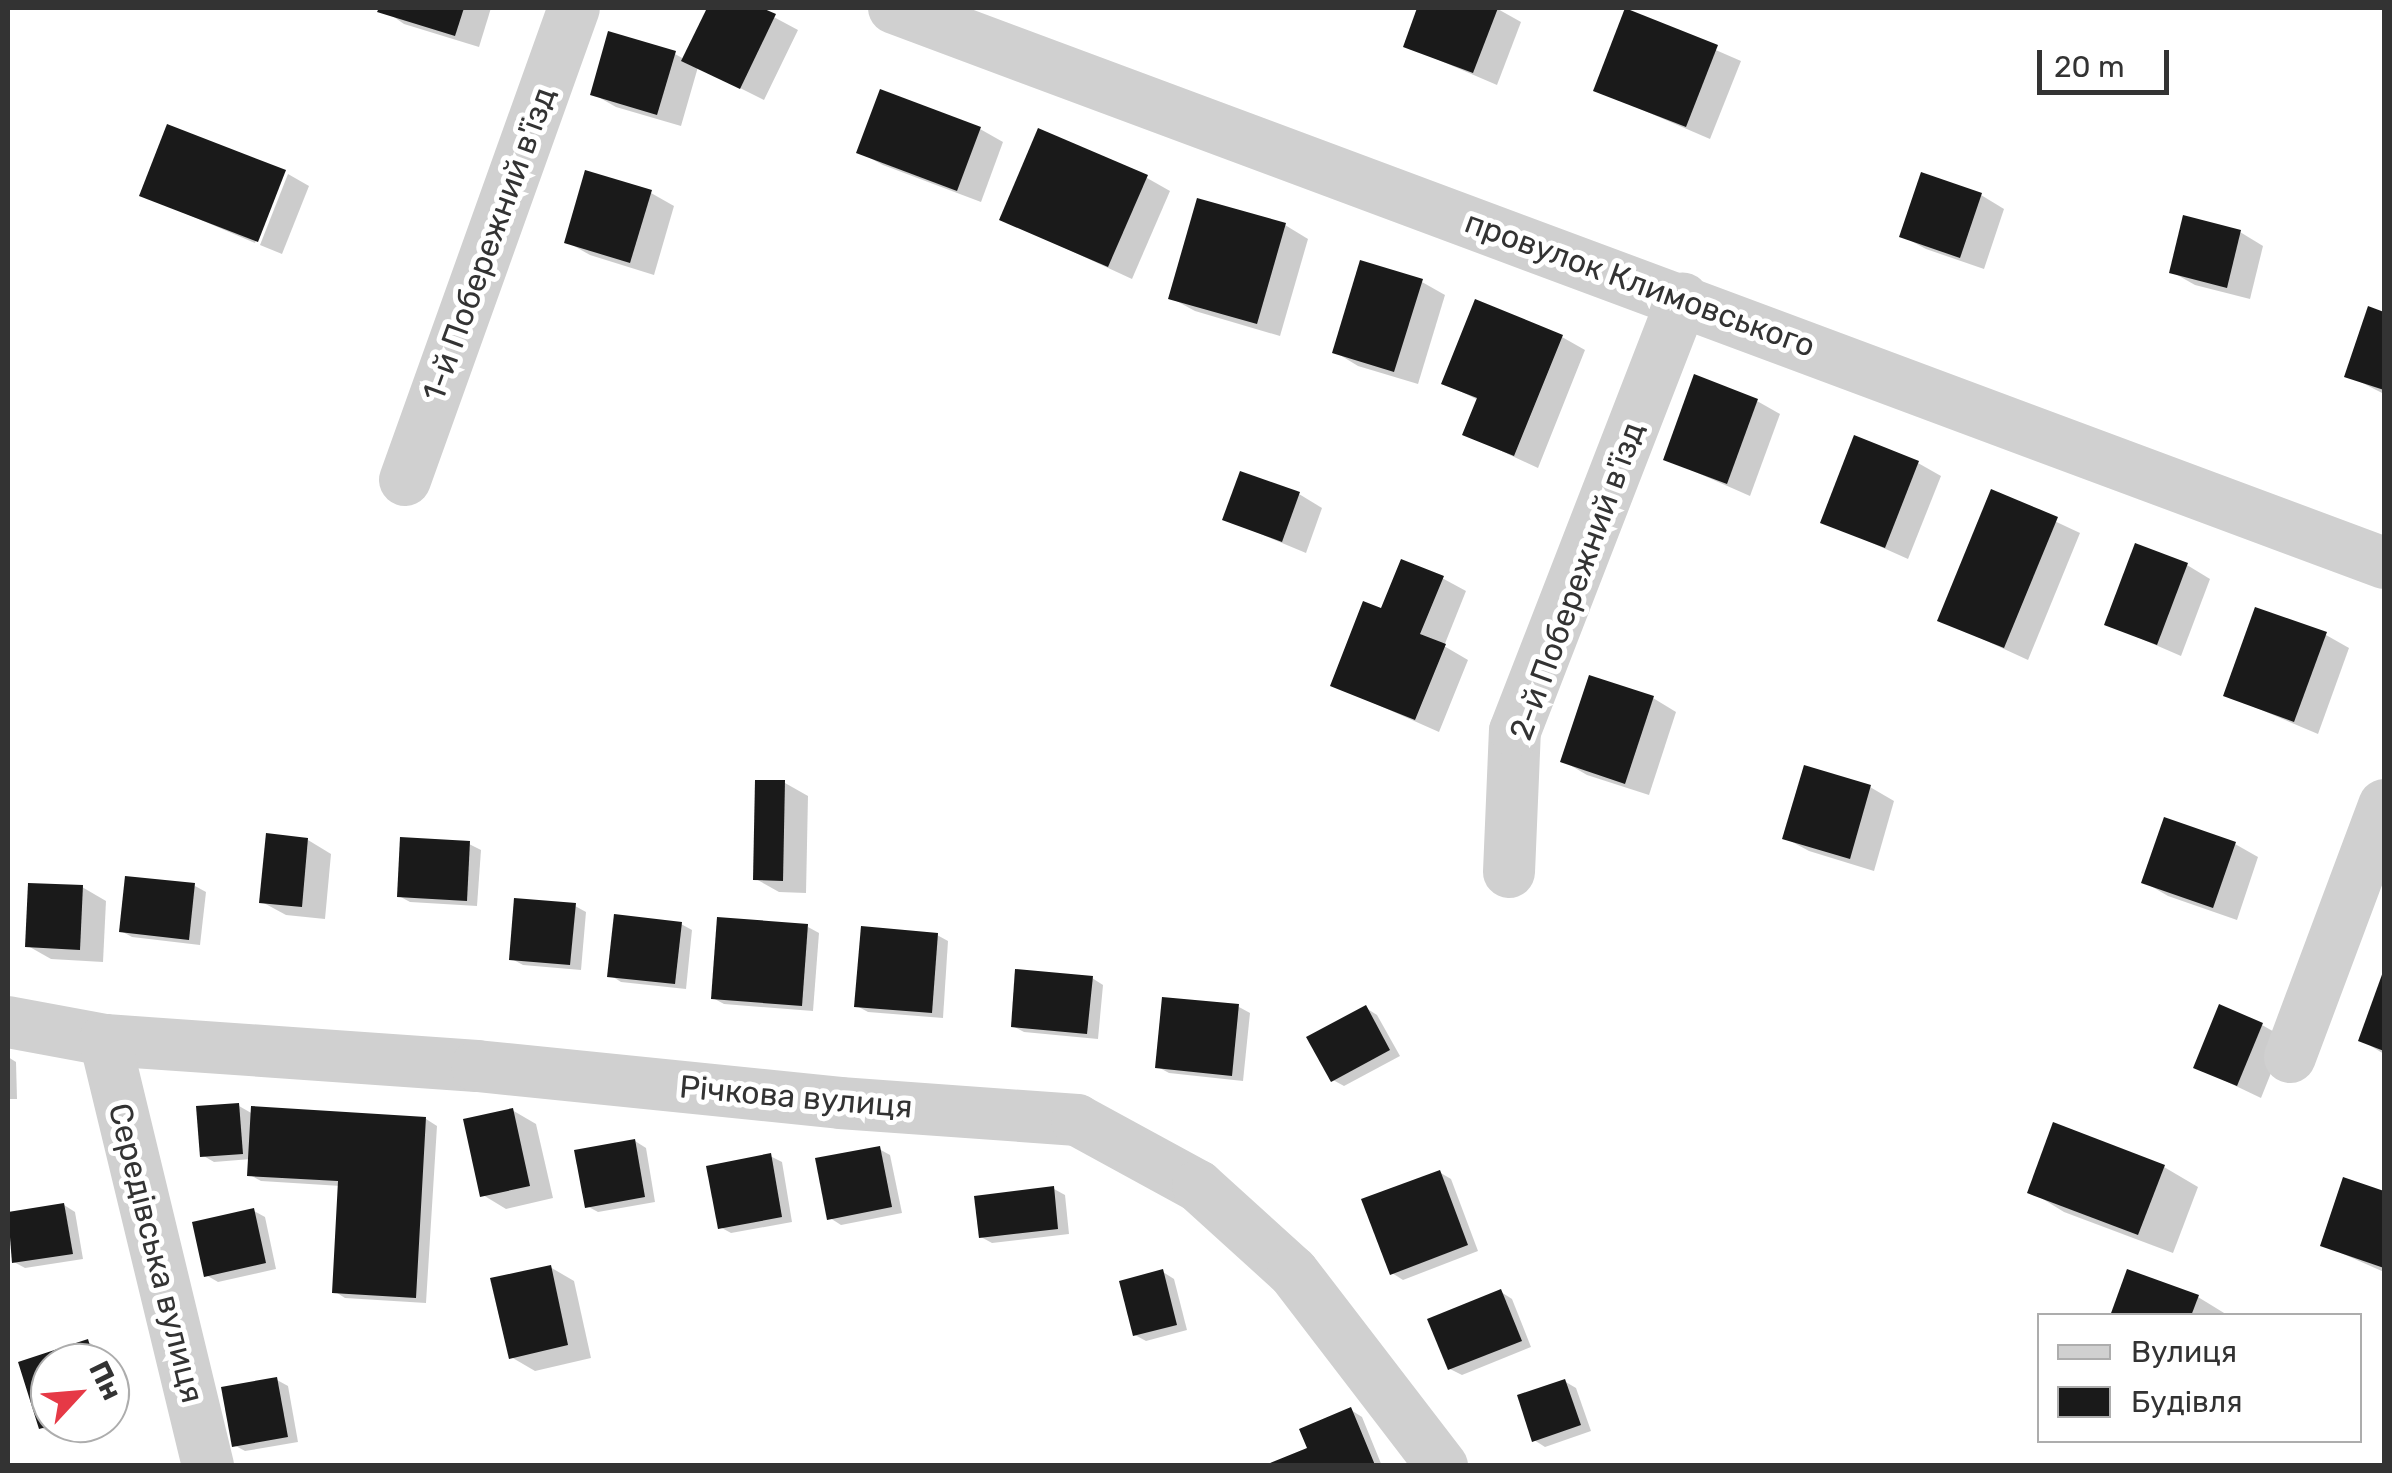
<!DOCTYPE html>
<meta charset="utf-8">
<style>
body{margin:0}
#map{position:relative;width:2392px;height:1473px;overflow:hidden;background:#fff;font-family:Rubik,sans-serif}
div>[style]{position:absolute}
[style*='--x']{left:calc(var(--x)*1px);top:calc(var(--y)*1px);width:calc(var(--w)*1px);rotate:calc(var(--a)*1deg)}
.shadow>*{inset:0;background:#0003}
.building>*{inset:0;background:#1a1a1a}
.minor>*{height:52px;margin:-26px;padding:0 26px;transform-origin:26px;border-radius:26px;background:#d0d0d0}
span{translate:-50% -50%;white-space:nowrap;text-align:center;line-height:1.15;-webkit-text-stroke:10px #fff;paint-order:stroke}
.street-label{font-size:32px;color:#333}
.frame{position:absolute;inset:0;border:10px solid #333;pointer-events:none}
.legend{position:absolute;left:2037px;top:1313px;width:325px;height:130px;box-sizing:border-box;background:#fff;border:2px solid #adadad;margin:0;padding:12px 18px;list-style:none;font-size:30px;color:#333}
.legend li{display:flex;align-items:center;gap:20px;height:50px}
.legend b{width:50px;border:2px solid #adadad}
.north{position:absolute;left:30px;top:1343px;width:100px;height:100px;box-sizing:border-box;background:#fff;border:2px solid #adadad;border-radius:50%;rotate:64deg;font-size:28px;font-weight:700;line-height:40px;text-align:center;color:#333}
.north::after{content:'';display:block;margin:auto;width:35px;height:45px;background:#e63946;clip-path:polygon(50% 0,100% 100%,50% 72%,0 100%)}
.scale{position:absolute;left:2037px;top:50px;width:132px;height:45px;box-sizing:border-box;border:5px solid #333;border-top:0;padding-left:12px;font-size:30px;line-height:35px;white-space:nowrap;color:#333;-webkit-text-stroke:8px #fff;paint-order:stroke}
</style>
<div id="map">
<div class="shadow">
<div style="clip-path:polygon(381px 8px,491px 8px,479px 47px,404px 24px)"></div>
<div style="clip-path:polygon(710px 8px,757px 8px,798px 30px,764px 100px,698px 67px,681px 126px,616px 107px,593px 94px,675px 54px,684px 59px)"></div>
<div style="clip-path:polygon(1420px 8px,1496px 8px,1521px 22px,1497px 85px,1406px 46px)"></div>
<div style="clip-path:polygon(1626px 11px,1741px 61px,1710px 139px,1596px 90px)"></div>
<div style="clip-path:polygon(980px 129px,1003px 142px,981px 202px,883px 165px,859px 152px)"></div>
<div style="clip-path:polygon(283px 172px,255px 243px,142px 195px)"></div>
<div style="clip-path:polygon(288px 174px,309px 186px,282px 254px,260px 245px)"></div>
<div style="clip-path:polygon(1147px 178px,1170px 191px,1132px 279px,1002px 219px)"></div>
<div style="clip-path:polygon(651px 193px,674px 206px,654px 275px,590px 255px,567px 242px)"></div>
<div style="clip-path:polygon(1981px 195px,2004px 209px,1984px 269px,1926px 249px,1902px 236px)"></div>
<div style="clip-path:polygon(1285px 225px,1308px 239px,1280px 336px,1195px 311px,1171px 298px)"></div>
<div style="clip-path:polygon(2240px 232px,2263px 246px,2250px 299px,2195px 285px,2172px 272px)"></div>
<div style="clip-path:polygon(1422px 282px,1445px 295px,1418px 384px,1358px 366px,1335px 352px)"></div>
<div style="clip-path:polygon(2370px 310px,2384px 315px,2384px 394px,2347px 375px)"></div>
<div style="clip-path:polygon(1562px 337px,1585px 350px,1538px 468px,1465px 434px,1478px 400px,1444px 383px)"></div>
<div style="clip-path:polygon(1757px 401px,1780px 414px,1750px 496px,1666px 459px)"></div>
<div style="clip-path:polygon(1918px 463px,1941px 476px,1908px 559px,1823px 521px)"></div>
<div style="clip-path:polygon(1993px 492px,2080px 533px,2028px 660px,1941px 620px)"></div>
<div style="clip-path:polygon(1299px 494px,1322px 508px,1306px 553px,1225px 519px)"></div>
<div style="clip-path:polygon(2187px 565px,2210px 579px,2181px 656px,2107px 624px)"></div>
<div style="clip-path:polygon(1442px 578px,1466px 591px,1444px 646px,1468px 660px,1439px 732px,1333px 685px,1382px 611px)"></div>
<div style="clip-path:polygon(2326px 635px,2349px 648px,2318px 734px,2226px 695px)"></div>
<div style="clip-path:polygon(1653px 698px,1676px 712px,1649px 795px,1587px 775px,1563px 761px)"></div>
<div style="clip-path:polygon(1806px 768px,1870px 787px,1894px 801px,1874px 871px,1809px 851px,1785px 838px)"></div>
<div style="clip-path:polygon(785px 783px,808px 796px,806px 893px,779px 892px,756px 879px)"></div>
<div style="clip-path:polygon(308px 840px,331px 854px,325px 919px,286px 915px,262px 902px)"></div>
<div style="clip-path:polygon(469px 844px,481px 850px,477px 906px,410px 902px,399px 896px)"></div>
<div style="clip-path:polygon(2235px 844px,2258px 857px,2237px 920px,2168px 896px,2144px 882px)"></div>
<div style="clip-path:polygon(195px 886px,206px 892px,200px 945px,132px 937px,121px 931px)"></div>
<div style="clip-path:polygon(82px 887px,106px 901px,103px 962px,51px 959px,28px 946px)"></div>
<div style="clip-path:polygon(575px 906px,586px 912px,581px 970px,523px 965px,512px 959px)"></div>
<div style="clip-path:polygon(681px 924px,692px 930px,686px 989px,621px 982px,610px 975px)"></div>
<div style="clip-path:polygon(808px 927px,819px 933px,813px 1011px,724px 1004px,713px 998px)"></div>
<div style="clip-path:polygon(937px 935px,948px 941px,943px 1018px,868px 1012px,857px 1006px)"></div>
<div style="clip-path:polygon(2384px 975px,2384px 1054px,2361px 1040px)"></div>
<div style="clip-path:polygon(1092px 978px,1103px 985px,1098px 1039px,1024px 1032px,1013px 1026px)"></div>
<div style="clip-path:polygon(1239px 1007px,1250px 1013px,1243px 1081px,1169px 1073px,1158px 1067px)"></div>
<div style="clip-path:polygon(1366px 1008px,1377px 1015px,1400px 1056px,1344px 1086px,1333px 1080px)"></div>
<div style="clip-path:polygon(2262px 1025px,2285px 1038px,2261px 1098px,2196px 1067px)"></div>
<div style="clip-path:polygon(8px 1057px,16px 1062px,17px 1099px,8px 1099px)"></div>
<div style="clip-path:polygon(239px 1106px,253px 1114px,426px 1119px,437px 1126px,426px 1303px,345px 1298px,334px 1291px,341px 1186px,261px 1181px,250px 1175px,251px 1159px,214px 1162px,202px 1155px)"></div>
<div style="clip-path:polygon(512px 1110px,536px 1124px,553px 1198px,506px 1209px,483px 1195px)"></div>
<div style="clip-path:polygon(635px 1141px,646px 1148px,655px 1202px,598px 1212px,587px 1206px)"></div>
<div style="clip-path:polygon(879px 1149px,890px 1155px,902px 1213px,841px 1225px,830px 1218px)"></div>
<div style="clip-path:polygon(770px 1156px,782px 1162px,792px 1222px,731px 1233px,720px 1227px)"></div>
<div style="clip-path:polygon(2164px 1167px,2198px 1187px,2173px 1253px,2064px 1212px,2030px 1191px)"></div>
<div style="clip-path:polygon(1439px 1172px,1451px 1179px,1478px 1251px,1403px 1280px,1392px 1273px)"></div>
<div style="clip-path:polygon(2345px 1180px,2384px 1194px,2384px 1272px,2323px 1245px)"></div>
<div style="clip-path:polygon(1054px 1189px,1065px 1195px,1069px 1234px,992px 1243px,981px 1237px)"></div>
<div style="clip-path:polygon(64px 1205px,75px 1212px,83px 1259px,25px 1268px,14px 1262px,8px 1214px)"></div>
<div style="clip-path:polygon(254px 1211px,265px 1217px,276px 1269px,218px 1282px,206px 1275px)"></div>
<div style="clip-path:polygon(550px 1267px,574px 1281px,591px 1358px,535px 1371px,511px 1357px)"></div>
<div style="clip-path:polygon(1163px 1272px,1174px 1279px,1187px 1330px,1146px 1341px,1135px 1335px)"></div>
<div style="clip-path:polygon(1501px 1292px,1512px 1299px,1531px 1347px,1462px 1375px,1450px 1369px)"></div>
<div style="clip-path:polygon(2198px 1297px,2229px 1316px,2113px 1316px)"></div>
<div style="clip-path:polygon(88px 1342px,99px 1348px,103px 1363px,50px 1363px,50px 1423px,88px 1423px,53px 1434px,42px 1428px,21px 1363px)"></div>
<div style="clip-path:polygon(277px 1380px,288px 1386px,298px 1442px,245px 1451px,234px 1445px)"></div>
<div style="clip-path:polygon(1564px 1381px,1576px 1388px,1591px 1431px,1545px 1447px,1534px 1440px)"></div>
<div style="clip-path:polygon(110px 1385px,119px 1413px,110px 1416px)"></div>
<div style="clip-path:polygon(1351px 1410px,1362px 1417px,1382px 1466px,1272px 1466px,1310px 1450px)"></div>
</div>
<div class="building">
<div style="clip-path:polygon(379px 8px,464px 8px,455px 36px,377px 12px)"></div>
<div style="clip-path:polygon(707px 8px,762px 8px,776px 14px,740px 89px,681px 61px)"></div>
<div style="clip-path:polygon(1417px 8px,1498px 8px,1473px 73px,1403px 47px)"></div>
<div style="clip-path:polygon(1625px 8px,1718px 45px,1686px 127px,1593px 91px)"></div>
<div style="clip-path:polygon(608px 31px,676px 51px,657px 115px,590px 95px)"></div>
<div style="clip-path:polygon(880px 89px,981px 127px,957px 191px,856px 153px)"></div>
<div style="clip-path:polygon(167px 124px,286px 170px,258px 242px,139px 196px)"></div>
<div style="clip-path:polygon(1038px 128px,1148px 175px,1108px 267px,999px 220px)"></div>
<div style="clip-path:polygon(585px 170px,652px 190px,630px 263px,564px 243px)"></div>
<div style="clip-path:polygon(1921px 172px,1982px 193px,1960px 258px,1899px 237px)"></div>
<div style="clip-path:polygon(1197px 198px,1286px 223px,1257px 324px,1168px 299px)"></div>
<div style="clip-path:polygon(2183px 215px,2241px 230px,2227px 288px,2169px 273px)"></div>
<div style="clip-path:polygon(1360px 260px,1423px 279px,1394px 372px,1332px 353px)"></div>
<div style="clip-path:polygon(1475px 299px,1563px 335px,1514px 456px,1462px 435px,1477px 398px,1441px 384px)"></div>
<div style="clip-path:polygon(2368px 306px,2384px 312px,2384px 390px,2344px 377px)"></div>
<div style="clip-path:polygon(1694px 374px,1758px 399px,1727px 484px,1663px 460px)"></div>
<div style="clip-path:polygon(1854px 435px,1919px 461px,1885px 548px,1820px 523px)"></div>
<div style="clip-path:polygon(1240px 471px,1300px 492px,1282px 542px,1222px 520px)"></div>
<div style="clip-path:polygon(1991px 489px,2058px 517px,2004px 648px,1937px 621px)"></div>
<div style="clip-path:polygon(2135px 543px,2188px 563px,2157px 645px,2104px 625px)"></div>
<div style="clip-path:polygon(1401px 559px,1444px 576px,1420px 634px,1446px 644px,1415px 720px,1330px 686px,1363px 601px,1381px 608px)"></div>
<div style="clip-path:polygon(2255px 607px,2327px 632px,2294px 722px,2223px 696px)"></div>
<div style="clip-path:polygon(1589px 675px,1654px 696px,1625px 784px,1560px 762px)"></div>
<div style="clip-path:polygon(1804px 765px,1871px 785px,1850px 859px,1782px 839px)"></div>
<div style="clip-path:polygon(755px 780px,785px 780px,783px 881px,753px 880px)"></div>
<div style="clip-path:polygon(2164px 817px,2236px 842px,2213px 908px,2141px 883px)"></div>
<div style="clip-path:polygon(266px 833px,308px 838px,302px 907px,259px 903px)"></div>
<div style="clip-path:polygon(400px 837px,470px 841px,467px 901px,397px 897px)"></div>
<div style="clip-path:polygon(125px 876px,195px 883px,189px 940px,119px 932px)"></div>
<div style="clip-path:polygon(28px 883px,83px 885px,80px 950px,25px 947px)"></div>
<div style="clip-path:polygon(514px 898px,576px 903px,570px 965px,509px 960px)"></div>
<div style="clip-path:polygon(614px 914px,682px 922px,675px 984px,607px 977px)"></div>
<div style="clip-path:polygon(717px 917px,808px 924px,802px 1006px,711px 999px)"></div>
<div style="clip-path:polygon(861px 926px,938px 933px,932px 1013px,854px 1007px)"></div>
<div style="clip-path:polygon(1015px 969px,1093px 976px,1087px 1034px,1011px 1027px)"></div>
<div style="clip-path:polygon(2384px 969px,2384px 1051px,2358px 1041px)"></div>
<div style="clip-path:polygon(1162px 997px,1239px 1004px,1232px 1076px,1155px 1068px)"></div>
<div style="clip-path:polygon(2219px 1004px,2263px 1023px,2237px 1086px,2193px 1068px)"></div>
<div style="clip-path:polygon(1366px 1005px,1390px 1050px,1331px 1082px,1306px 1037px)"></div>
<div style="clip-path:polygon(239px 1103px,243px 1154px,200px 1157px,196px 1106px)"></div>
<div style="clip-path:polygon(251px 1106px,426px 1117px,416px 1298px,332px 1293px,338px 1181px,247px 1176px)"></div>
<div style="clip-path:polygon(513px 1108px,530px 1186px,480px 1197px,463px 1119px)"></div>
<div style="clip-path:polygon(2053px 1122px,2165px 1165px,2138px 1235px,2027px 1193px)"></div>
<div style="clip-path:polygon(635px 1139px,645px 1197px,585px 1208px,574px 1150px)"></div>
<div style="clip-path:polygon(880px 1146px,892px 1207px,827px 1220px,815px 1158px)"></div>
<div style="clip-path:polygon(771px 1153px,782px 1217px,718px 1229px,706px 1166px)"></div>
<div style="clip-path:polygon(1440px 1170px,1468px 1245px,1390px 1275px,1361px 1199px)"></div>
<div style="clip-path:polygon(2343px 1177px,2384px 1191px,2384px 1268px,2320px 1246px)"></div>
<div style="clip-path:polygon(1054px 1186px,1058px 1229px,979px 1238px,974px 1196px)"></div>
<div style="clip-path:polygon(64px 1203px,73px 1254px,12px 1263px,8px 1212px)"></div>
<div style="clip-path:polygon(254px 1208px,266px 1263px,204px 1277px,192px 1222px)"></div>
<div style="clip-path:polygon(551px 1265px,568px 1345px,509px 1359px,490px 1278px)"></div>
<div style="clip-path:polygon(1163px 1269px,1177px 1325px,1133px 1336px,1119px 1281px)"></div>
<div style="clip-path:polygon(2127px 1269px,2199px 1295px,2191px 1316px,2110px 1316px)"></div>
<div style="clip-path:polygon(1501px 1289px,1522px 1341px,1448px 1370px,1427px 1319px)"></div>
<div style="clip-path:polygon(88px 1339px,95px 1363px,50px 1363px,50px 1426px,39px 1429px,18px 1362px)"></div>
<div style="clip-path:polygon(277px 1377px,288px 1437px,232px 1447px,221px 1387px)"></div>
<div style="clip-path:polygon(1565px 1379px,1581px 1425px,1532px 1442px,1517px 1395px)"></div>
<div style="clip-path:polygon(1351px 1407px,1375px 1465px,1265px 1465px,1307px 1448px,1299px 1429px)"></div>
</div>
<div class="minor">
<div style="--x:894;--y:8;--w:1590;--a:20.43"></div>
<div style="--x:405;--y:480;--w:501;--a:-70.3"></div>
<div style="--x:1509;--y:872;--w:141;--a:-87.6"></div>
<div style="--x:1515;--y:731;--w:464;--a:-68.8"></div>
<div style="--x:8;--y:1022;--w:99;--a:10.5"></div>
<div style="--x:105;--y:1040;--w:373;--a:4"></div>
<div style="--x:477;--y:1066;--w:365;--a:5.8"></div>
<div style="--x:840;--y:1103;--w:238;--a:4.1"></div>
<div style="--x:1077;--y:1120;--w:138;--a:28.6"></div>
<div style="--x:1198;--y:1186;--w:128;--a:42.2"></div>
<div style="--x:1293;--y:1272;--w:245;--a:52.5"></div>
<div style="--x:105;--y:1040;--w:438;--a:76.4"></div>
<div style="--x:2290;--y:1057;--w:269;--a:-69.5"></div>
</div>
<div class="street-label">
<span style="left:489px;top:244px;rotate:-70deg">1-й Побережний в'їзд</span>
<span style="left:1640px;top:284px;rotate:20deg">провулок Климовського</span>
<span style="left:1577px;top:581px;rotate:-70deg">2-й Побережний в'їзд</span>
<span style="left:796px;top:1097px;rotate:5deg">Річкова вулиця</span>
<span style="left:156px;top:1253px;rotate:76deg">Середівська вулиця</span>
</div>
<div class="frame"></div>
<ul class="legend">
<li><b style="height:12px;background:#d0d0d0"></b>Вулиця</li>
<li><b style="height:28px;background:#1a1a1a"></b>Будівля</li>
</ul>
<div class="north">Пн</div>
<div class="scale">20 m</div>
</div>
